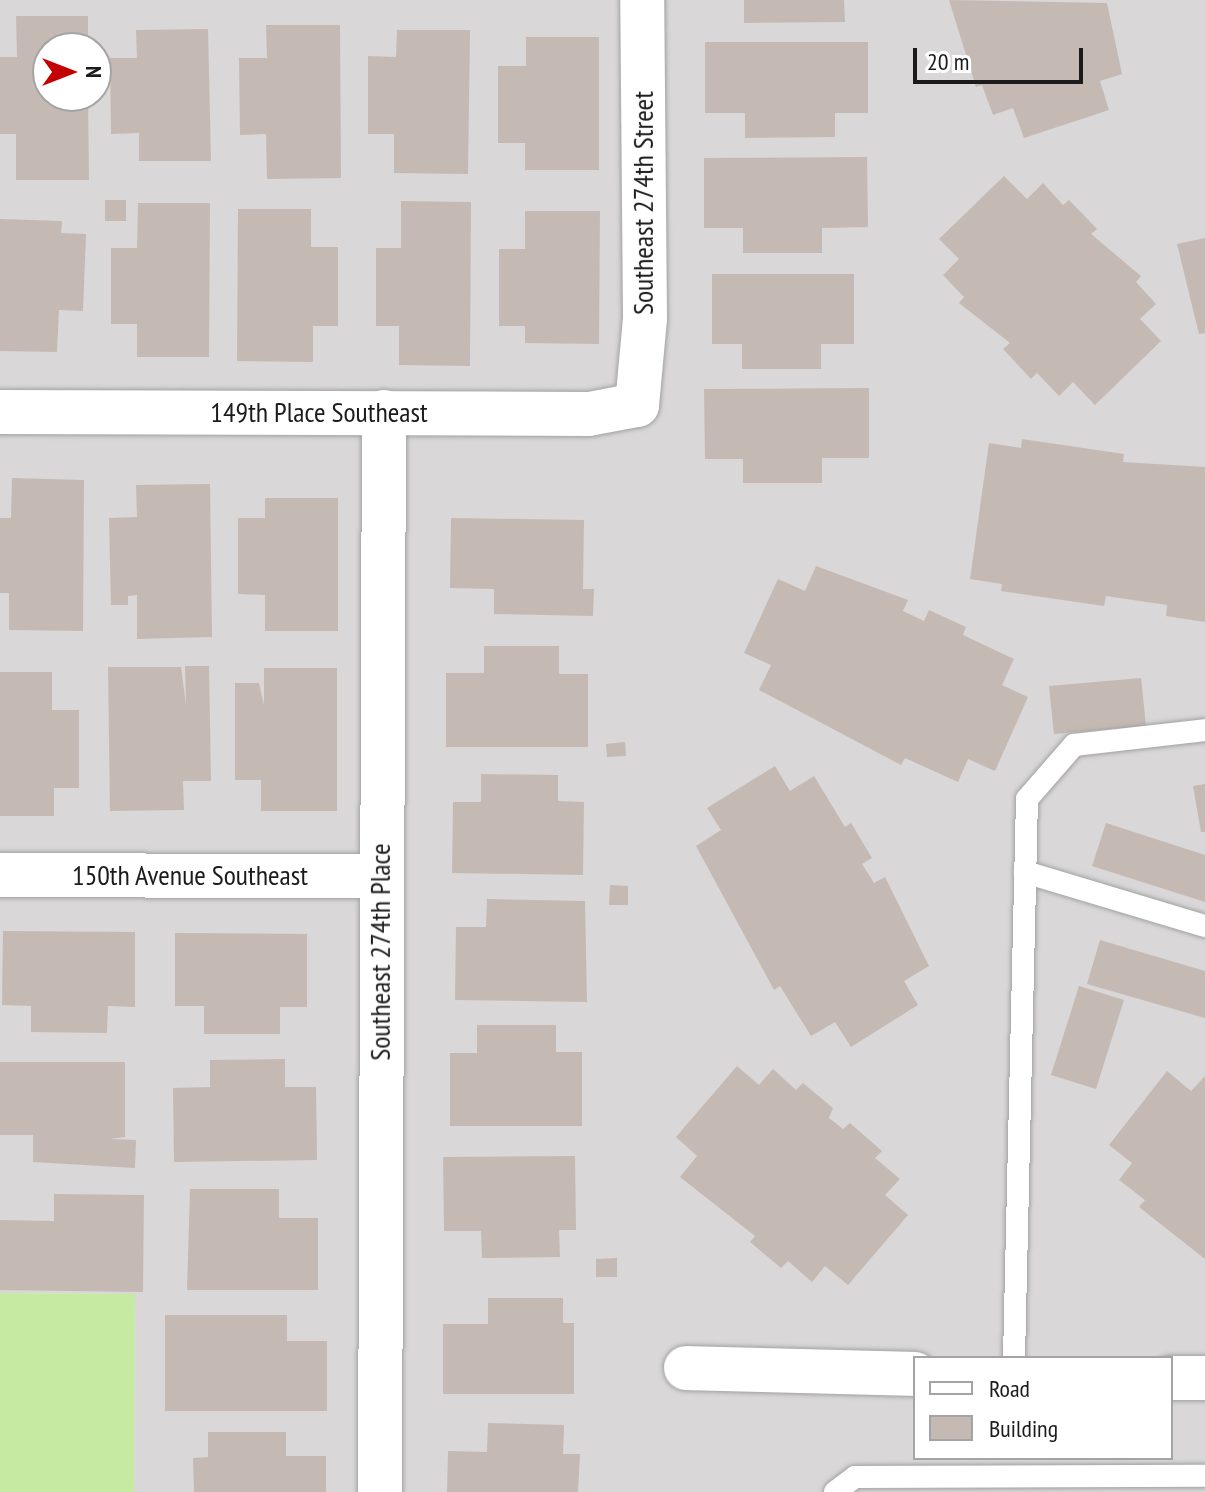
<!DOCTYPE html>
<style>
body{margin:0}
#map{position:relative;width:1205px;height:1492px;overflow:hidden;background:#ede8df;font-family:"PT Sans Narrow",sans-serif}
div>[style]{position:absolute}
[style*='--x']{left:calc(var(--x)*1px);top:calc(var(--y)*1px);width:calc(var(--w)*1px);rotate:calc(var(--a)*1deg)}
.residential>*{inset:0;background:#d9d7d7}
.grass>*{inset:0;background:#c6eaa2}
.building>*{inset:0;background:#c4bab3}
.roads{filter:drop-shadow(0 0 2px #a2a2a2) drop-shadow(0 0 2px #a2a2a2)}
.lane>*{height:22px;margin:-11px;padding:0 11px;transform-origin:11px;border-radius:11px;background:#fff}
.street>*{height:44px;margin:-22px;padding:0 22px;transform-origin:22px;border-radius:22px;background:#fff}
span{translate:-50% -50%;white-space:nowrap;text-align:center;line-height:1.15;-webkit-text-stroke:8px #fff;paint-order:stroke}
.street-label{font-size:28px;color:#1b1b1b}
.legend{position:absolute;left:913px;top:1356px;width:260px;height:104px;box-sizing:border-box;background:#fff;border:2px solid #a4a4a4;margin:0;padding:10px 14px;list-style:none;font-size:24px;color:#1b1b1b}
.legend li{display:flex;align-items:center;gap:16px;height:40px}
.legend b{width:40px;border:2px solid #a4a4a4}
.north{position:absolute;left:32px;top:32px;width:80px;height:80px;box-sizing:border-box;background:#fff;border:2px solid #a4a4a4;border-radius:50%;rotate:90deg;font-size:22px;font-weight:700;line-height:32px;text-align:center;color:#1b1b1b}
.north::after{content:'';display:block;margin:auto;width:28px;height:36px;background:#c50002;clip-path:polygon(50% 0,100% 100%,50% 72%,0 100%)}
.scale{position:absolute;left:913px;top:48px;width:170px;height:36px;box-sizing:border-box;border:4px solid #1b1b1b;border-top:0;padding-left:10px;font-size:24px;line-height:28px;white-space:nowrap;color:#1b1b1b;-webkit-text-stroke:6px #fff;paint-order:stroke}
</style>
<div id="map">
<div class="residential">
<div style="clip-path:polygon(evenodd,0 0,1205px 0,1205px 1492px,134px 1492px,135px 1294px,0 1293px,0 0,48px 48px,96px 48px,96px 96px,48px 96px,48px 48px,0 0,915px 1358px,1171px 1358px,1171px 1458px,915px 1458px,915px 1358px)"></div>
</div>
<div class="grass">
<div style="clip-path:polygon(0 1293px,135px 1294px,134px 1492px,0 1492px)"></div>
</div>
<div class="building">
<div style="clip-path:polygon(744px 0,844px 0,845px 22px,744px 23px)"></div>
<div style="clip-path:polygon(949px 0,1107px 3px,1122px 74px,1100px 81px,1109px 110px,1024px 138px,1013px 108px,993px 115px,982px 85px,976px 87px)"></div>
<div style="clip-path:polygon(16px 16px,88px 16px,88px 48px,48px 48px,48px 96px,88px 96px,89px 180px,16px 180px,16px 134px,0 134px,0 57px,17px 57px)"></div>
<div style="clip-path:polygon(266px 25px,340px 25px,341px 178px,267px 179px,266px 134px,240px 135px,239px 58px,267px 58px)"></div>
<div style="clip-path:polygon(208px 29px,211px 161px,139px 161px,139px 133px,111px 134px,110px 58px,137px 58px,136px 30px)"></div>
<div style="clip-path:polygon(397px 30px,470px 30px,468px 174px,394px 173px,394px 134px,368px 134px,368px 56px,396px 57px)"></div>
<div style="clip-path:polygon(526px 37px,599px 37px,599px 170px,525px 170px,525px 143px,498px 143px,498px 66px,526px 66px)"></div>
<div style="clip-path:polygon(705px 42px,868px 42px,868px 113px,835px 113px,835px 137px,745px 138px,745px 113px,705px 113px)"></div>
<div style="clip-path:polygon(867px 157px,868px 227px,822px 228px,822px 253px,743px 253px,743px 228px,704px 228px,704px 158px)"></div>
<div style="clip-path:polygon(1004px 176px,1027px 199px,1043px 183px,1063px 205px,1069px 200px,1097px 229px,1091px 234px,1141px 276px,1136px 282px,1156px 304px,1140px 319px,1161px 341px,1095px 405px,1073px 382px,1059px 396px,1037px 373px,1031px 379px,1003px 349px,1010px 343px,959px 303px,964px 297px,943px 275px,959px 259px,939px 239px)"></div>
<div style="clip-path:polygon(105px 200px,126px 200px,126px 221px,105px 221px)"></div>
<div style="clip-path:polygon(401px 201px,471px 202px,470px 366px,399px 365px,399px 326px,376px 326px,376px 248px,401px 248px)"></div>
<div style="clip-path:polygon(138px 203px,210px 203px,209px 357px,137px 357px,137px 324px,111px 324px,111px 248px,137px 248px)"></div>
<div style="clip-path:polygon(238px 209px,311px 209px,311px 247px,338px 247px,338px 326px,313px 326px,313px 362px,237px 361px)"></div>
<div style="clip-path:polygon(525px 211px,600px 211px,599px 344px,525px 343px,525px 326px,499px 326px,499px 249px,525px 249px)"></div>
<div style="clip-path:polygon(0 219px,62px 221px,61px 233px,86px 234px,83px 311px,59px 310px,57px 352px,0 351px)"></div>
<div style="clip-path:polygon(1205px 238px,1205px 333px,1199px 334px,1177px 244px)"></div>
<div style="clip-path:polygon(712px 274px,854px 274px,854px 344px,821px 344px,821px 369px,742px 369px,742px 344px,712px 344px)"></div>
<div style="clip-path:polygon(869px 388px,869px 458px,822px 458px,822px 483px,743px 483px,743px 459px,705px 459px,704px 389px)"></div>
<div style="clip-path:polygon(1022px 439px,1124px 454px,1123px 462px,1205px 467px,1205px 622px,1166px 616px,1167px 605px,1106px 596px,1104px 606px,1001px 591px,1002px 584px,970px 579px,989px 443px,1021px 448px)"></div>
<div style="clip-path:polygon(12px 478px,84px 480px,83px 631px,9px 630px,9px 593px,0 593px,0 518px,11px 518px)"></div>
<div style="clip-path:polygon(210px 484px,212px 637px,137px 639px,137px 595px,128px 596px,128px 605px,111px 605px,109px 518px,137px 517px,136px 485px)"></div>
<div style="clip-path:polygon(265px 498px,338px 498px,338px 631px,265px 631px,265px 595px,238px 594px,238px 518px,265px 518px)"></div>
<div style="clip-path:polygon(451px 518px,584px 520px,583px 589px,594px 589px,593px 616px,494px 614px,494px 589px,450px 588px)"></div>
<div style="clip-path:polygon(816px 566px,908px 600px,903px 611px,924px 621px,929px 610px,966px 627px,963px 635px,1014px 659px,1002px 685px,1028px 697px,995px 771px,968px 759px,958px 782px,905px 758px,901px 765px,759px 690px,771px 665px,744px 653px,778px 579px,805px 591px)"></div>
<div style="clip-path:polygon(484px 646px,559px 646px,559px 674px,588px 674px,588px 747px,446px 747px,446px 673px,484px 673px)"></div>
<div style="clip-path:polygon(185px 666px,209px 666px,211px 781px,183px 781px,184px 810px,110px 811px,108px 667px,181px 667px,186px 705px)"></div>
<div style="clip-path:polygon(264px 668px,337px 668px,337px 811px,261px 811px,261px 780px,235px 780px,235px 683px,259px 683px,264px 705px)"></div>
<div style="clip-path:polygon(0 672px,52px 672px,52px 710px,79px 710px,79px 788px,54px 788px,54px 816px,0 816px)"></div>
<div style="clip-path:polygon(1141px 678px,1146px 726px,1054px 734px,1049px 686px)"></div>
<div style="clip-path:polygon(625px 742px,626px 756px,607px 757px,606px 744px)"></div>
<div style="clip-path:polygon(775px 766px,790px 791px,814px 776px,845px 827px,851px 823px,872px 858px,862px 864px,874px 883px,885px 877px,929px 966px,904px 981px,918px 1005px,851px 1047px,835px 1022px,811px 1036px,780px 986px,774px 990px,696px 846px,721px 830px,707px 808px)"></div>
<div style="clip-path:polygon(481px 774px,558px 775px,558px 801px,584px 802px,583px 875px,452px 873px,453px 802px,481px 802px)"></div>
<div style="clip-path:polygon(1205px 784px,1205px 832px,1201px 832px,1193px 786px)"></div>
<div style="clip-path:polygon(1106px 823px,1205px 855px,1205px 902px,1092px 866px)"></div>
<div style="clip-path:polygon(610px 885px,628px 886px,628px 905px,609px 905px)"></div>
<div style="clip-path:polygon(487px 899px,585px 901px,587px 1002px,455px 1000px,456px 927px,486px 927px)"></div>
<div style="clip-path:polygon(3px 931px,135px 932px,135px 1007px,108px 1006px,107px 1033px,31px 1032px,31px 1006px,2px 1005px)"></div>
<div style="clip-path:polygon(175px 933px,307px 934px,307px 1007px,280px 1007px,280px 1034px,204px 1034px,204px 1006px,175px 1006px)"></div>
<div style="clip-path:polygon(1100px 940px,1205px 971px,1205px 1018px,1087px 984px)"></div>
<div style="clip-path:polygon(1079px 986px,1124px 1000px,1096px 1089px,1051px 1075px)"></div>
<div style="clip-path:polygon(477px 1025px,556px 1025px,556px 1052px,582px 1052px,582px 1126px,450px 1126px,450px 1053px,477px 1053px)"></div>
<div style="clip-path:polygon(285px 1059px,285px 1087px,316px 1087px,317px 1160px,174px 1162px,173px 1088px,210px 1087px,210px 1060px)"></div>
<div style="clip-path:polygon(0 1062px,125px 1062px,125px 1137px,110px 1139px,136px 1140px,135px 1168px,33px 1162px,33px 1135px,0 1135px)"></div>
<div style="clip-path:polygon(737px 1066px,759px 1085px,773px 1069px,796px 1090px,803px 1083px,833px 1108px,829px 1118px,843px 1129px,850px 1123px,882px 1151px,875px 1158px,900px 1179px,885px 1195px,908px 1215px,848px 1285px,825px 1266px,812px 1282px,788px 1261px,781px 1268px,750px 1242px,755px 1236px,680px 1177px,697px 1156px,676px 1137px)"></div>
<div style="clip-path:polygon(1167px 1071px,1191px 1091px,1205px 1076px,1205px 1259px,1139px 1207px,1145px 1200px,1119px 1180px,1132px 1163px,1109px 1145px)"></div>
<div style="clip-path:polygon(575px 1156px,576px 1230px,559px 1230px,560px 1257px,482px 1258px,481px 1231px,444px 1231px,443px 1157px)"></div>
<div style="clip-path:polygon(190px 1189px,279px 1189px,279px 1218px,318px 1218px,318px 1290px,187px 1290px)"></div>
<div style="clip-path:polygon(54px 1194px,144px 1195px,143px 1292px,0 1290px,0 1220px,54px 1221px)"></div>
<div style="clip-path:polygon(617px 1258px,617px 1277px,596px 1277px,596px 1259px)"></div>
<div style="clip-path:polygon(488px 1298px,563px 1298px,563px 1323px,574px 1323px,574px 1394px,443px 1394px,443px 1324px,488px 1324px)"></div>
<div style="clip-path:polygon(165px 1315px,287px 1315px,287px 1341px,327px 1341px,327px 1411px,165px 1411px)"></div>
<div style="clip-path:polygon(488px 1423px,564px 1425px,563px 1454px,580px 1454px,578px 1492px,447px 1492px,448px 1451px,487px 1452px)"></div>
<div style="clip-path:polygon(208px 1432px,286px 1432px,286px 1456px,326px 1456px,326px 1492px,194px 1492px,193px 1458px,208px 1457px)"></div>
</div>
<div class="roads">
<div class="lane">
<div style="--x:1025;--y:872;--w:188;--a:16.7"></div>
<div style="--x:1014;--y:1358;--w:559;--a:-88.67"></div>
<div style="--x:1027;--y:799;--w:72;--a:-49"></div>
<div style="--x:1074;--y:745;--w:132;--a:-6.5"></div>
<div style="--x:835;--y:1492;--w:25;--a:-37"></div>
<div style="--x:855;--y:1477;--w:350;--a:-0.2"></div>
</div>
<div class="street">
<div style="--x:0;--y:412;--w:589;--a:0.19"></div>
<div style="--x:589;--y:414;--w:49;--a:-10.6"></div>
<div style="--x:637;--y:405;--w:86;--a:-84.7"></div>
<div style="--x:645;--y:319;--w:319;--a:-90.5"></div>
<div style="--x:0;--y:875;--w:380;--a:0.2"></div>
<div style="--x:686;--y:1368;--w:229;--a:1.5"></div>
<div style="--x:1171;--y:1378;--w:34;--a:0"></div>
<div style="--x:380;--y:1492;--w:1080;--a:-89.79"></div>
</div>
</div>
<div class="street-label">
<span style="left:643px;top:203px;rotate:-90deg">Southeast 274th Street</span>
<span style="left:319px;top:412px">149th Place Southeast</span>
<span style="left:190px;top:875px">150th Avenue Southeast</span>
<span style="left:380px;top:952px;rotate:-90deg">Southeast 274th Place</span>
</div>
<ul class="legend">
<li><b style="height:10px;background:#fff"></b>Road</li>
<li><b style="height:22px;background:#c4bab3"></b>Building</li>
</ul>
<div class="north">N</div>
<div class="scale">20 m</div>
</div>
